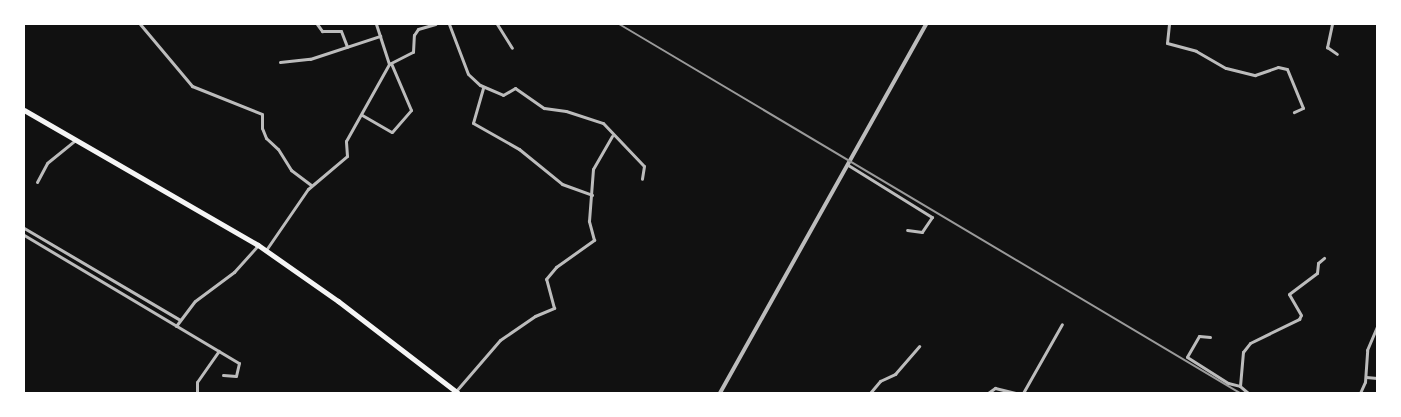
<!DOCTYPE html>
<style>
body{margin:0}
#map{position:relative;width:1401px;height:417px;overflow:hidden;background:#111;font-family:"Roboto Condensed",sans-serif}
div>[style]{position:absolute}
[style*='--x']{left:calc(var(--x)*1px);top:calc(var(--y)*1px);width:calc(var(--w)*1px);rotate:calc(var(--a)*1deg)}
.minor>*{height:3px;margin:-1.5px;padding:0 1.5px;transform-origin:1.5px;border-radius:1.5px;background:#bcbcbc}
.tertiary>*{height:4px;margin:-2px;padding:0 2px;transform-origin:2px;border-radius:2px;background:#bcbcbc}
.trunk>*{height:5px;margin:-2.5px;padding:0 2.5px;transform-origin:2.5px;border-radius:2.5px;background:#f5f5f5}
.rail>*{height:2px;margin:-1px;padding:0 1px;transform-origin:1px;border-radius:1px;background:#9a9a9a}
span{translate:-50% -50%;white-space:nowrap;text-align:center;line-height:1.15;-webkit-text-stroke:5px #fff;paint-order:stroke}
.frame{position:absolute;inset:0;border:25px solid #fff;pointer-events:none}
</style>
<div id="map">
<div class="minor">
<div style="--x:140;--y:24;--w:81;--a:50"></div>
<div style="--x:192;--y:86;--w:75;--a:21.8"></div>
<div style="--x:262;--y:114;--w:14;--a:90"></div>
<div style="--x:262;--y:128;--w:11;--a:68"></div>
<div style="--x:266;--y:138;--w:16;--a:43"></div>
<div style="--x:278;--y:149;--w:25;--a:58"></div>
<div style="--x:291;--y:170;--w:25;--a:37"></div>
<div style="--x:317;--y:24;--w:9;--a:54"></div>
<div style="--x:322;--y:31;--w:19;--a:0"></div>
<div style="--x:341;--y:31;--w:17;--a:69"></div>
<div style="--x:449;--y:24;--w:53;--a:69.2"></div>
<div style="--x:468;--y:74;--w:16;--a:43"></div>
<div style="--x:480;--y:85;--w:25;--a:23"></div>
<div style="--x:503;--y:95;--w:14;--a:-30"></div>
<div style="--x:515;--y:88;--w:35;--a:35"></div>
<div style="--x:544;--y:108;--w:22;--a:8"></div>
<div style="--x:566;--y:111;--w:39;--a:18"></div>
<div style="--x:603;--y:123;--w:59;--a:46.4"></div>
<div style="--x:644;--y:166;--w:13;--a:99"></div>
<div style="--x:497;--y:24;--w:28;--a:58"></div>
<div style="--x:1169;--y:24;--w:19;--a:96"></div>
<div style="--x:1167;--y:43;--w:30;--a:15"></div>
<div style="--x:1196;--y:51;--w:34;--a:30"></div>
<div style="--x:1226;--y:68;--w:30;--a:14"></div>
<div style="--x:1255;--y:75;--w:24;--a:-19"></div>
<div style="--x:1278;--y:67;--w:9;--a:13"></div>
<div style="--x:1287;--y:69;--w:42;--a:67.7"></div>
<div style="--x:1303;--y:108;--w:10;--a:156"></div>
<div style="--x:1332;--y:24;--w:24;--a:102"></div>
<div style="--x:1327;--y:47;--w:12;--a:35"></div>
<div style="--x:280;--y:62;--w:30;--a:-6"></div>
<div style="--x:310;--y:59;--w:74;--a:-18.2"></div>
<div style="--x:389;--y:64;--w:27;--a:-27"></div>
<div style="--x:413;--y:52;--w:17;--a:-87"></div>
<div style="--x:414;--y:35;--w:7;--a:-56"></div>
<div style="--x:418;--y:29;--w:18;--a:-16"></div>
<div style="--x:483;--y:88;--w:36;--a:106"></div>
<div style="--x:473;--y:123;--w:53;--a:29.5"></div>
<div style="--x:519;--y:149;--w:55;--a:39.1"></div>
<div style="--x:562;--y:184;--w:32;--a:20"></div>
<div style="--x:362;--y:115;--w:34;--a:30"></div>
<div style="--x:392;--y:132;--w:29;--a:-49"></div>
<div style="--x:411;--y:110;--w:51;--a:-113.1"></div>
<div style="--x:848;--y:165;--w:99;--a:31.8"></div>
<div style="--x:932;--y:217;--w:18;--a:124"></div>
<div style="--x:922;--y:232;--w:15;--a:-172"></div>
<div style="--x:37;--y:182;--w:21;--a:-62"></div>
<div style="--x:47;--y:163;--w:36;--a:-39"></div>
<div style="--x:24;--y:228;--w:181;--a:30.5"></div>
<div style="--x:24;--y:235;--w:250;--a:30.8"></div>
<div style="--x:239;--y:363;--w:13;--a:103"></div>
<div style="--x:236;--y:376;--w:13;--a:-176"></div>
<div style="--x:266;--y:250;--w:74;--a:-55.5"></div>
<div style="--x:308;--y:189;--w:51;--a:-40.2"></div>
<div style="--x:347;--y:156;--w:15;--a:-94"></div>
<div style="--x:346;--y:141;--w:88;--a:-60.8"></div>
<div style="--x:389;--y:64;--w:42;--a:-108"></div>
<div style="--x:176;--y:326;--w:31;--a:-53"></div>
<div style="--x:195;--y:301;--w:49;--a:-36.6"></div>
<div style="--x:234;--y:272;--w:36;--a:-48"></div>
<div style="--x:1210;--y:337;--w:11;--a:-175"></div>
<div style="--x:1199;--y:336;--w:24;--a:120"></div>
<div style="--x:1187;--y:357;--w:49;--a:32.4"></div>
<div style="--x:1228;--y:383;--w:12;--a:14"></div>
<div style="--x:1366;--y:377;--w:11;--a:5"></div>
<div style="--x:456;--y:391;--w:67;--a:-49.2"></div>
<div style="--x:500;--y:340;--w:42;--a:-34.4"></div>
<div style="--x:535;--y:316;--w:21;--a:-23"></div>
<div style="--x:554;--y:308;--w:30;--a:-105"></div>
<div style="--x:546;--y:279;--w:16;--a:-50"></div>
<div style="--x:556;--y:267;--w:47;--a:-35.4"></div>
<div style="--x:594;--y:240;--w:20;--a:-105"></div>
<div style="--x:589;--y:221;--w:52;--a:-85.6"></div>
<div style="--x:593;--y:169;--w:38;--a:-60"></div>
<div style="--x:197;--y:393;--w:11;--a:-90"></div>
<div style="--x:197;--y:382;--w:38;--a:-55"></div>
<div style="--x:870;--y:393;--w:16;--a:-50"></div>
<div style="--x:880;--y:381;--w:17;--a:-25"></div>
<div style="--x:895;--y:374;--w:37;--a:-49"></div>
<div style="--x:988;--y:393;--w:9;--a:-36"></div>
<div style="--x:995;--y:388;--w:21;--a:14"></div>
<div style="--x:1023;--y:393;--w:79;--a:-60.5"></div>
<div style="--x:1248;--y:393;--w:11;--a:-139"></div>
<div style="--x:1240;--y:386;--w:34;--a:-85"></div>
<div style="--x:1243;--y:352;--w:11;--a:-52"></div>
<div style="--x:1250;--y:343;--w:55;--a:-26.1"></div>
<div style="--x:1299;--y:319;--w:4;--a:-63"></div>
<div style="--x:1301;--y:315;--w:24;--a:-120"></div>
<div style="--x:1289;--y:294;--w:35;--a:-37"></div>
<div style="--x:1317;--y:273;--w:10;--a:-84"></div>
<div style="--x:1318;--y:263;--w:8;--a:-40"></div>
<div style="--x:1360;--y:393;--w:12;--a:-66"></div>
<div style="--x:1365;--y:382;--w:32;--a:-86"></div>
<div style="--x:1367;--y:350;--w:25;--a:-67"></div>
</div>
<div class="tertiary">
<div style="--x:720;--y:393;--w:423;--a:-60.8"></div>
</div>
<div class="trunk">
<div style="--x:24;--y:110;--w:270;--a:30"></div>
<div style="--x:258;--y:245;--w:98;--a:35"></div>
<div style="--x:338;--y:301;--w:151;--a:37.5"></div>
</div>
<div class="rail">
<div style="--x:619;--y:24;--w:722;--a:30.72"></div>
</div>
<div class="frame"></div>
</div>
